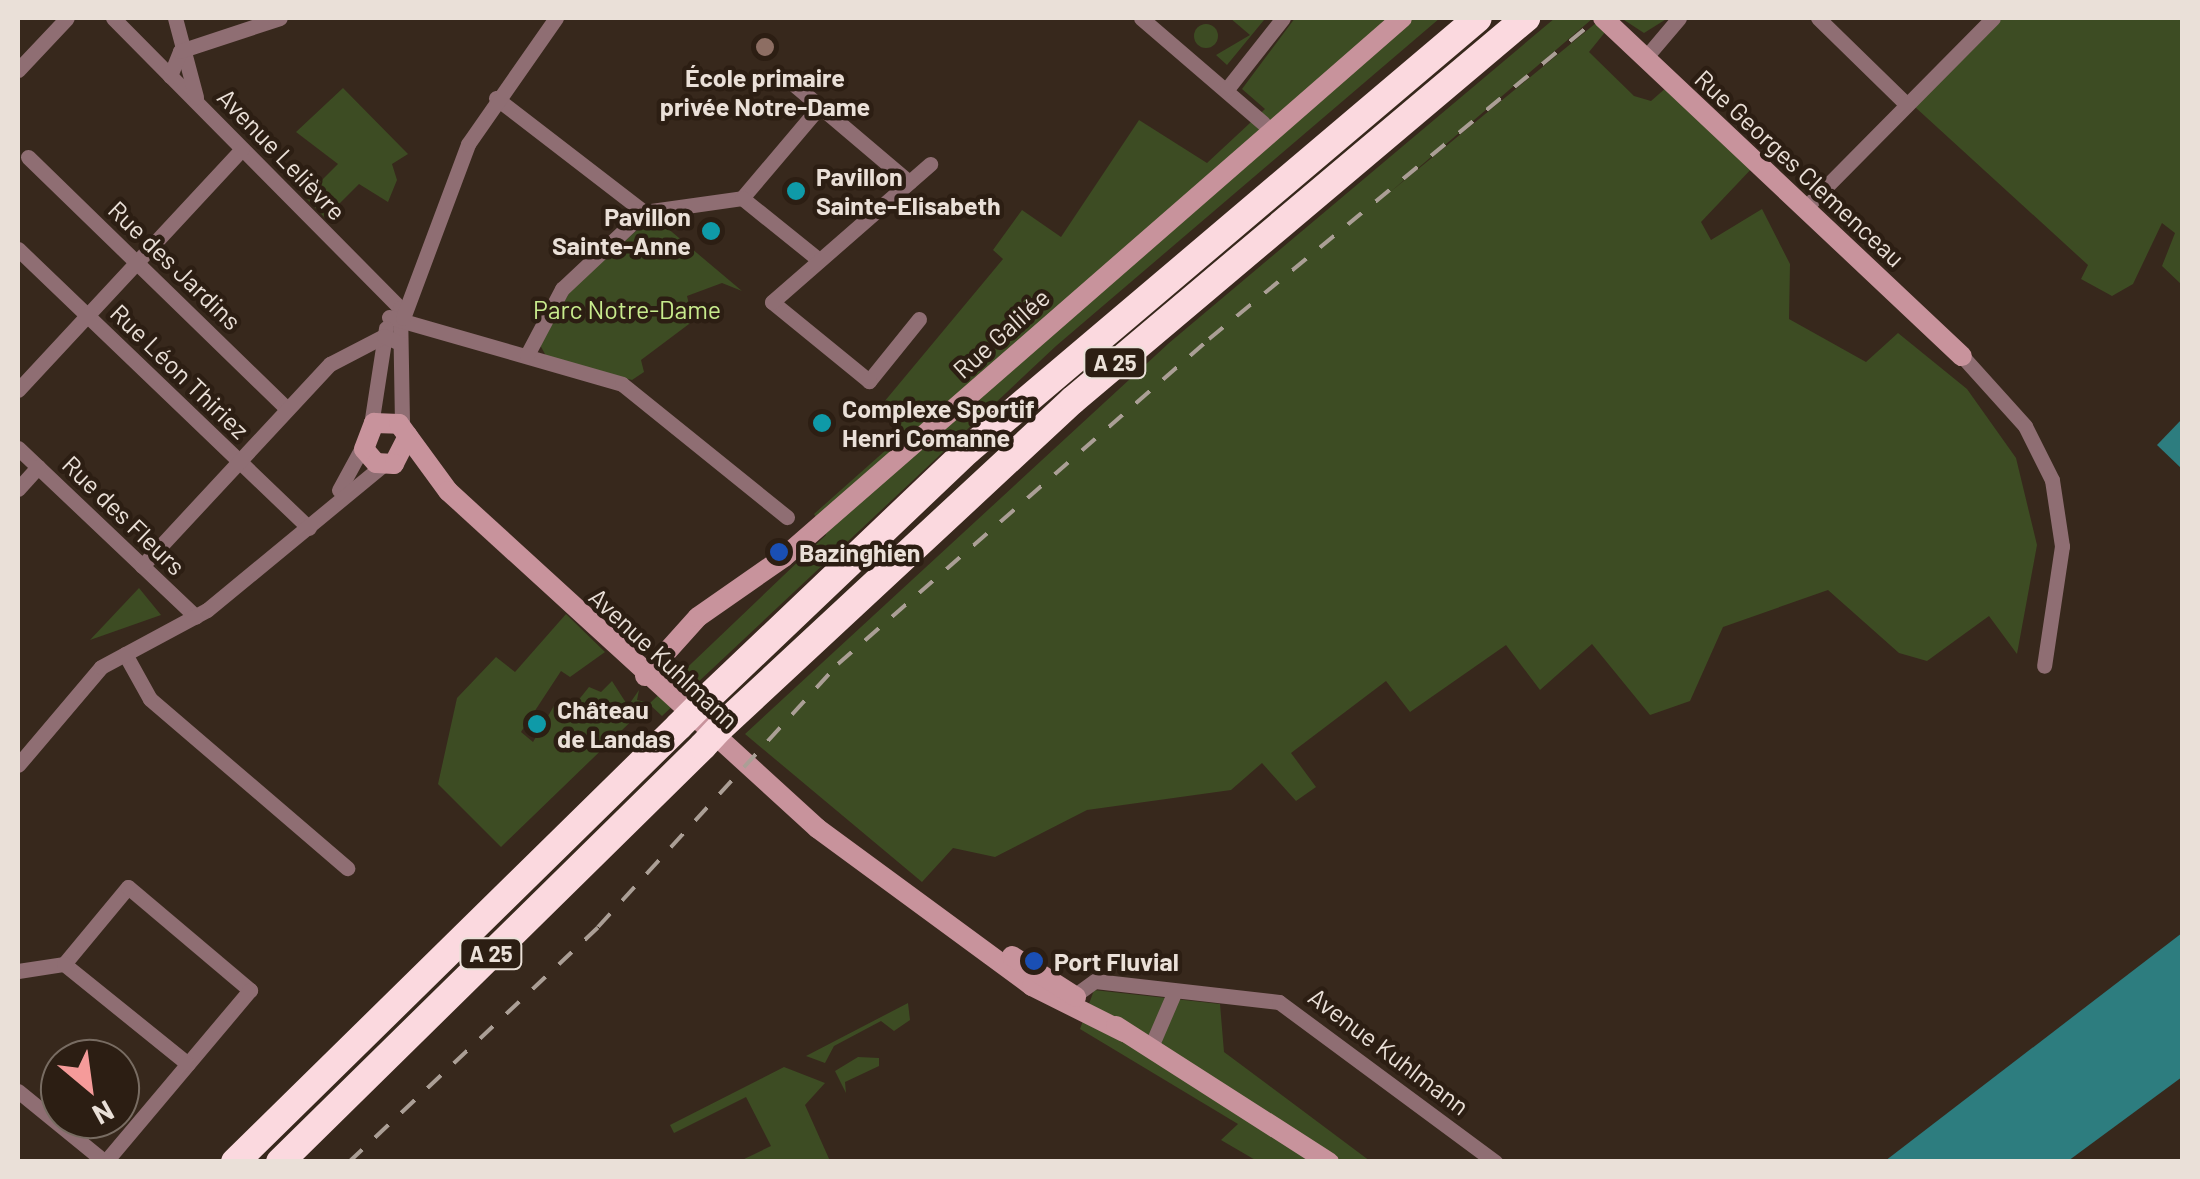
<!DOCTYPE html>
<meta charset="utf-8">
<style>
body{margin:0}
#map{position:relative;width:2200px;height:1179px;overflow:hidden;background:#37281c;font-family:Barlow,sans-serif}
div>[style]{position:absolute}
[style*='--x']{left:calc(var(--x)*1px);top:calc(var(--y)*1px);width:calc(var(--w)*1px);rotate:calc(var(--a)*1deg)}
.green>*{inset:0;background:#3d4c23}
.round{border-radius:50%}
.water>*{inset:0;background:#2d7d7f}
.street>*{height:15px;margin:-7.5px;padding:0 7.5px;transform-origin:7.5px;border-radius:7.5px;background:#8f6e73}
.secondary>*{height:20px;margin:-10px;padding:0 10px;transform-origin:10px;border-radius:10px;background:#c8939c}
.highway>*{height:28px;margin:-14px;padding:0 14px;transform-origin:14px;border-radius:14px;background:#fbd9df}
.rail>*{height:4px;margin-top:-2px;transform-origin:0;background:repeating-linear-gradient(90deg,#ab9f96 0 18px,transparent 0 36px)}
.highway-bridge>*{height:28px;margin:-14px;padding:0 14px;transform-origin:14px;border-radius:14px;background:#fbd9df}
.dots>*{width:28px;height:28px;translate:-50% -50%;box-sizing:border-box;border:5px solid #2c1e13;border-radius:50%}
span{translate:-50% -50%;white-space:nowrap;text-align:center;line-height:1.15;-webkit-text-stroke:9px #2c1e13;paint-order:stroke}
.shield-label span{padding:2px 8px;background:#2c1e13;border:2px solid;border-radius:8px;-webkit-text-stroke-width:0}
.shield-label{font-size:22px;color:#eae0d8;font-weight:700}
.poi-label{font-size:25px;color:#eae0d8;font-weight:700}
.left{translate:0 -50%;text-align:left}
.right{translate:-100% -50%;text-align:right}
.street-label{font-size:25px;color:#eae0d8}
.park-label{font-size:25px;color:#c8eb8d}
.frame{position:absolute;inset:0;border:20px solid #eae0d8;pointer-events:none}
.north{position:absolute;left:40px;top:1039px;width:100px;height:100px;box-sizing:border-box;background:#2c1e13;border:2px solid #786c62;border-radius:50%;rotate:151deg;font-size:28px;font-weight:700;line-height:40px;text-align:center;color:#eae0d8}
.north::after{content:'';display:block;margin:auto;width:35px;height:45px;background:#f59b9a;clip-path:polygon(50% 0,100% 100%,50% 72%,0 100%)}
</style>
<div id="map">
<div class="green">
<div style="clip-path:polygon(1230px 18px,1264px 20px,1227px 65px,1216px 55px,1250px 35px)"></div>
<div style="clip-path:polygon(1295px 18px,1440px 18px,1056px 346px,662px 716px,649px 704px,501px 847px,438px 784px,457px 698px,496px 657px,515px 672px,566px 614px,605px 652px,570px 677px,561px 671px,521px 732px,533px 742px,555px 704px,568px 713px,589px 687px,601px 692px,612px 681px,628px 706px,639px 690px,637px 700px,650px 703px,826px 535px,814px 514px,905px 433px,884px 402px,1003px 259px,993px 250px,1022px 210px,1061px 237px,1139px 120px,1207px 163px,1265px 109px,1242px 89px)"></div>
<div style="clip-path:polygon(1555px 18px,1592px 19px,1389px 193px,1596px 23px,1606px 31px,1589px 52px,1634px 96px,1651px 101px,1667px 87px,1755px 165px,1701px 222px,1711px 240px,1762px 209px,1790px 264px,1789px 319px,1866px 362px,1898px 333px,1967px 389px,2016px 458px,2037px 545px,2017px 654px,1989px 616px,1927px 661px,1899px 653px,1828px 590px,1723px 627px,1690px 701px,1650px 715px,1592px 644px,1540px 690px,1506px 645px,1410px 712px,1386px 681px,1291px 753px,1316px 787px,1296px 801px,1262px 763px,1231px 790px,1087px 810px,995px 857px,953px 848px,922px 882px,745px 734px,1169px 343px)"></div>
<div style="clip-path:polygon(1621px 18px,1668px 18px,1644px 33px)"></div>
<div style="clip-path:polygon(2002px 18px,2182px 18px,2182px 285px,2162px 266px,2175px 233px,2162px 223px,2133px 284px,2112px 296px,2081px 279px,2088px 265px,1915px 107px)"></div>
<div class="round" style="left:1194px;top:24px;width:24px;height:24px"></div>
<div style="clip-path:polygon(343px 88px,408px 154px,392px 164px,397px 180px,388px 202px,359px 184px,325px 218px,305px 197px,338px 164px,296px 132px)"></div>
<div style="clip-path:polygon(653px 216px,742px 291px,722px 283px,687px 296px,693px 321px,641px 360px,644px 372px,632px 380px,546px 356px,539px 343px,573px 287px)"></div>
<div style="clip-path:polygon(139px 588px,161px 615px,90px 640px)"></div>
<div style="clip-path:polygon(1094px 990px,1220px 1004px,1224px 1052px,1370px 1161px,1257px 1161px,1221px 1140px,1238px 1124px,1080px 1029px)"></div>
<div style="clip-path:polygon(908px 1003px,910px 1020px,894px 1031px,881px 1021px,834px 1046px,825px 1063px,806px 1056px)"></div>
<div style="clip-path:polygon(858px 1057px,879px 1058px,879px 1066px,845px 1082px,846px 1093px,835px 1071px)"></div>
<div style="clip-path:polygon(784px 1067px,825px 1083px,805px 1105px,830px 1161px,740px 1161px,771px 1146px,746px 1097px,674px 1133px,670px 1125px)"></div>
</div>
<div class="water">
<div style="clip-path:polygon(2182px 419px,2182px 469px,2157px 445px)"></div>
<div style="clip-path:polygon(2182px 933px,2182px 1077px,2068px 1161px,1885px 1161px)"></div>
</div>
<div class="street">
<div style="--x:113;--y:18;--w:408;--a:45.3"></div>
<div style="--x:400;--y:308;--w:119;--a:89"></div>
<div style="--x:175;--y:18;--w:82;--a:75.1"></div>
<div style="--x:1141;--y:18;--w:161;--a:40.7"></div>
<div style="--x:1818;--y:18;--w:124;--a:44.3"></div>
<div style="--x:1646;--y:57;--w:51;--a:-49.8"></div>
<div style="--x:18;--y:70;--w:71;--a:-46.7"></div>
<div style="--x:170;--y:76;--w:27;--a:-68"></div>
<div style="--x:180;--y:51;--w:105;--a:-18.3"></div>
<div style="--x:791;--y:82;--w:155;--a:40.3"></div>
<div style="--x:1227;--y:89;--w:90;--a:-51.7"></div>
<div style="--x:496;--y:98;--w:187;--a:37.6"></div>
<div style="--x:644;--y:212;--w:99;--a:-8.1"></div>
<div style="--x:742;--y:198;--w:121;--a:-49.7"></div>
<div style="--x:28;--y:157;--w:361;--a:44.2"></div>
<div style="--x:742;--y:198;--w:99;--a:38.8"></div>
<div style="--x:1805;--y:208;--w:267;--a:-45.3"></div>
<div style="--x:18;--y:249;--w:403;--a:43.8"></div>
<div style="--x:389;--y:317;--w:242;--a:16"></div>
<div style="--x:622;--y:384;--w:212;--a:38.9"></div>
<div style="--x:403;--y:318;--w:186;--a:-69.5"></div>
<div style="--x:468;--y:144;--w:154;--a:-55.1"></div>
<div style="--x:919;--y:319;--w:80;--a:128.9"></div>
<div style="--x:869;--y:381;--w:125;--a:-140.8"></div>
<div style="--x:772;--y:302;--w:210;--a:-41.1"></div>
<div style="--x:527;--y:355;--w:75;--a:-62.1"></div>
<div style="--x:562;--y:289;--w:112;--a:-43.2"></div>
<div style="--x:1962;--y:356;--w:94;--a:48"></div>
<div style="--x:2025;--y:426;--w:60;--a:63.4"></div>
<div style="--x:2052;--y:480;--w:67;--a:81.4"></div>
<div style="--x:2062;--y:546;--w:121;--a:98.5"></div>
<div style="--x:18;--y:390;--w:329;--a:-47.1"></div>
<div style="--x:371;--y:425;--w:98;--a:-81.2"></div>
<div style="--x:18;--y:448;--w:245;--a:43.5"></div>
<div style="--x:18;--y:489;--w:30;--a:-48"></div>
<div style="--x:339;--y:490;--w:50;--a:-61.4"></div>
<div style="--x:142;--y:566;--w:276;--a:-47.1"></div>
<div style="--x:330;--y:364;--w:61;--a:-27.4"></div>
<div style="--x:384;--y:336;--w:17;--a:24"></div>
<div style="--x:125;--y:654;--w:51;--a:60.9"></div>
<div style="--x:150;--y:699;--w:260;--a:40.6"></div>
<div style="--x:18;--y:765;--w:128;--a:-49.7"></div>
<div style="--x:101;--y:667;--w:120;--a:-28.3"></div>
<div style="--x:207;--y:610;--w:228;--a:-39.5"></div>
<div style="--x:64;--y:964;--w:100;--a:-50.3"></div>
<div style="--x:128;--y:887;--w:160;--a:40.2"></div>
<div style="--x:250;--y:990;--w:225;--a:130.1"></div>
<div style="--x:18;--y:971;--w:47;--a:-8.7"></div>
<div style="--x:64;--y:964;--w:159;--a:38.9"></div>
<div style="--x:1067;--y:1001;--w:34;--a:-36"></div>
<div style="--x:1095;--y:981;--w:185;--a:6.5"></div>
<div style="--x:1279;--y:1002;--w:269;--a:36.5"></div>
<div style="--x:1150;--y:1049;--w:63;--a:-66.7"></div>
<div style="--x:18;--y:1091;--w:112;--a:39.2"></div>
</div>
<div class="secondary">
<div style="--x:1603;--y:18;--w:493;--a:43.3"></div>
<div style="--x:408;--y:436;--w:31;--a:117"></div>
<div style="--x:394;--y:464;--w:18;--a:-177"></div>
<div style="--x:376;--y:463;--w:18;--a:-131"></div>
<div style="--x:364;--y:449;--w:28;--a:-69"></div>
<div style="--x:374;--y:423;--w:25;--a:2"></div>
<div style="--x:399;--y:424;--w:83;--a:53.8"></div>
<div style="--x:448;--y:491;--w:500;--a:42.4"></div>
<div style="--x:817;--y:828;--w:267;--a:36.3"></div>
<div style="--x:1032;--y:986;--w:103;--a:26.6"></div>
<div style="--x:645;--y:676;--w:79;--a:-48.1"></div>
<div style="--x:698;--y:617;--w:105;--a:-34.9"></div>
<div style="--x:784;--y:557;--w:820;--a:-41.09"></div>
<div style="--x:1012;--y:956;--w:76;--a:32.6"></div>
<div style="--x:1116;--y:1026;--w:253;--a:32.6"></div>
</div>
<div class="highway">
<div style="--x:698;--y:707;--w:373;--a:-43.6"></div>
<div style="--x:968;--y:450;--w:668;--a:-40.27"></div>
<div style="--x:721;--y:727;--w:480;--a:-42.9"></div>
<div style="--x:1073;--y:400;--w:593;--a:-40.14"></div>
<div style="--x:235;--y:1162;--w:622;--a:-44.48"></div>
<div style="--x:280;--y:1162;--w:593;--a:-44.52"></div>
</div>
<div class="rail">
<div style="--x:349;--y:1162;--w:342;--a:-43.3"></div>
<div style="--x:598;--y:927;--w:356;--a:-47.6"></div>
<div style="--x:838;--y:664;--w:493;--a:-41.2"></div>
<div style="--x:1209;--y:339;--w:504;--a:-39.53"></div>
</div>
<div class="highway-bridge">
<div style="--x:679;--y:726;--w:27;--a:-45"></div>
<div style="--x:703;--y:746;--w:26;--a:-47"></div>
</div>
<div class="dots">
<div style="left:765px;top:47px;background:#8d6e63"></div>
<div style="left:796px;top:191px;background:#0f9aa8"></div>
<div style="left:711px;top:231px;background:#0f9aa8"></div>
<div style="left:822px;top:423px;background:#0f9aa8"></div>
<div style="left:779px;top:552px;background:#1a4fb4"></div>
<div style="left:537px;top:724px;background:#0f9aa8"></div>
<div style="left:1034px;top:961px;background:#1a4fb4"></div>
</div>
<div class="shield-label">
<span style="left:1115px;top:363px">A 25</span>
<span style="left:491px;top:954px">A 25</span>
</div>
<div class="poi-label">
<span style="left:765px;top:92px">École primaire<br>privée Notre-Dame</span>
<span class="left" style="left:816px;top:191px">Pavillon<br>Sainte-Elisabeth</span>
<span class="right" style="left:691px;top:231px">Pavillon<br>Sainte-Anne</span>
<span class="left" style="left:842px;top:423px">Complexe Sportif<br>Henri Comanne</span>
<span class="left" style="left:799px;top:552px">Bazinghien</span>
<span class="left" style="left:557px;top:724px">Château<br>de Landas</span>
<span class="left" style="left:1054px;top:961px">Port Fluvial</span>
</div>
<div class="street-label">
<span style="left:282px;top:154px;rotate:46deg">Avenue Lelièvre</span>
<span style="left:1800px;top:168px;rotate:43deg">Rue Georges Clemenceau</span>
<span style="left:175px;top:265px;rotate:44deg">Rue des Jardins</span>
<span style="left:1001px;top:333px;rotate:-42deg">Rue Galilée</span>
<span style="left:180px;top:371px;rotate:44deg">Rue Léon Thiriez</span>
<span style="left:124px;top:515px;rotate:44deg">Rue des Fleurs</span>
<span style="left:664px;top:658px;rotate:43deg">Avenue Kuhlmann</span>
<span style="left:1389px;top:1051px;rotate:37deg">Avenue Kuhlmann</span>
</div>
<div class="park-label">
<span style="left:627px;top:309px">Parc Notre-Dame</span>
</div>
<div class="frame"></div>
<div class="north">N</div>
</div>
